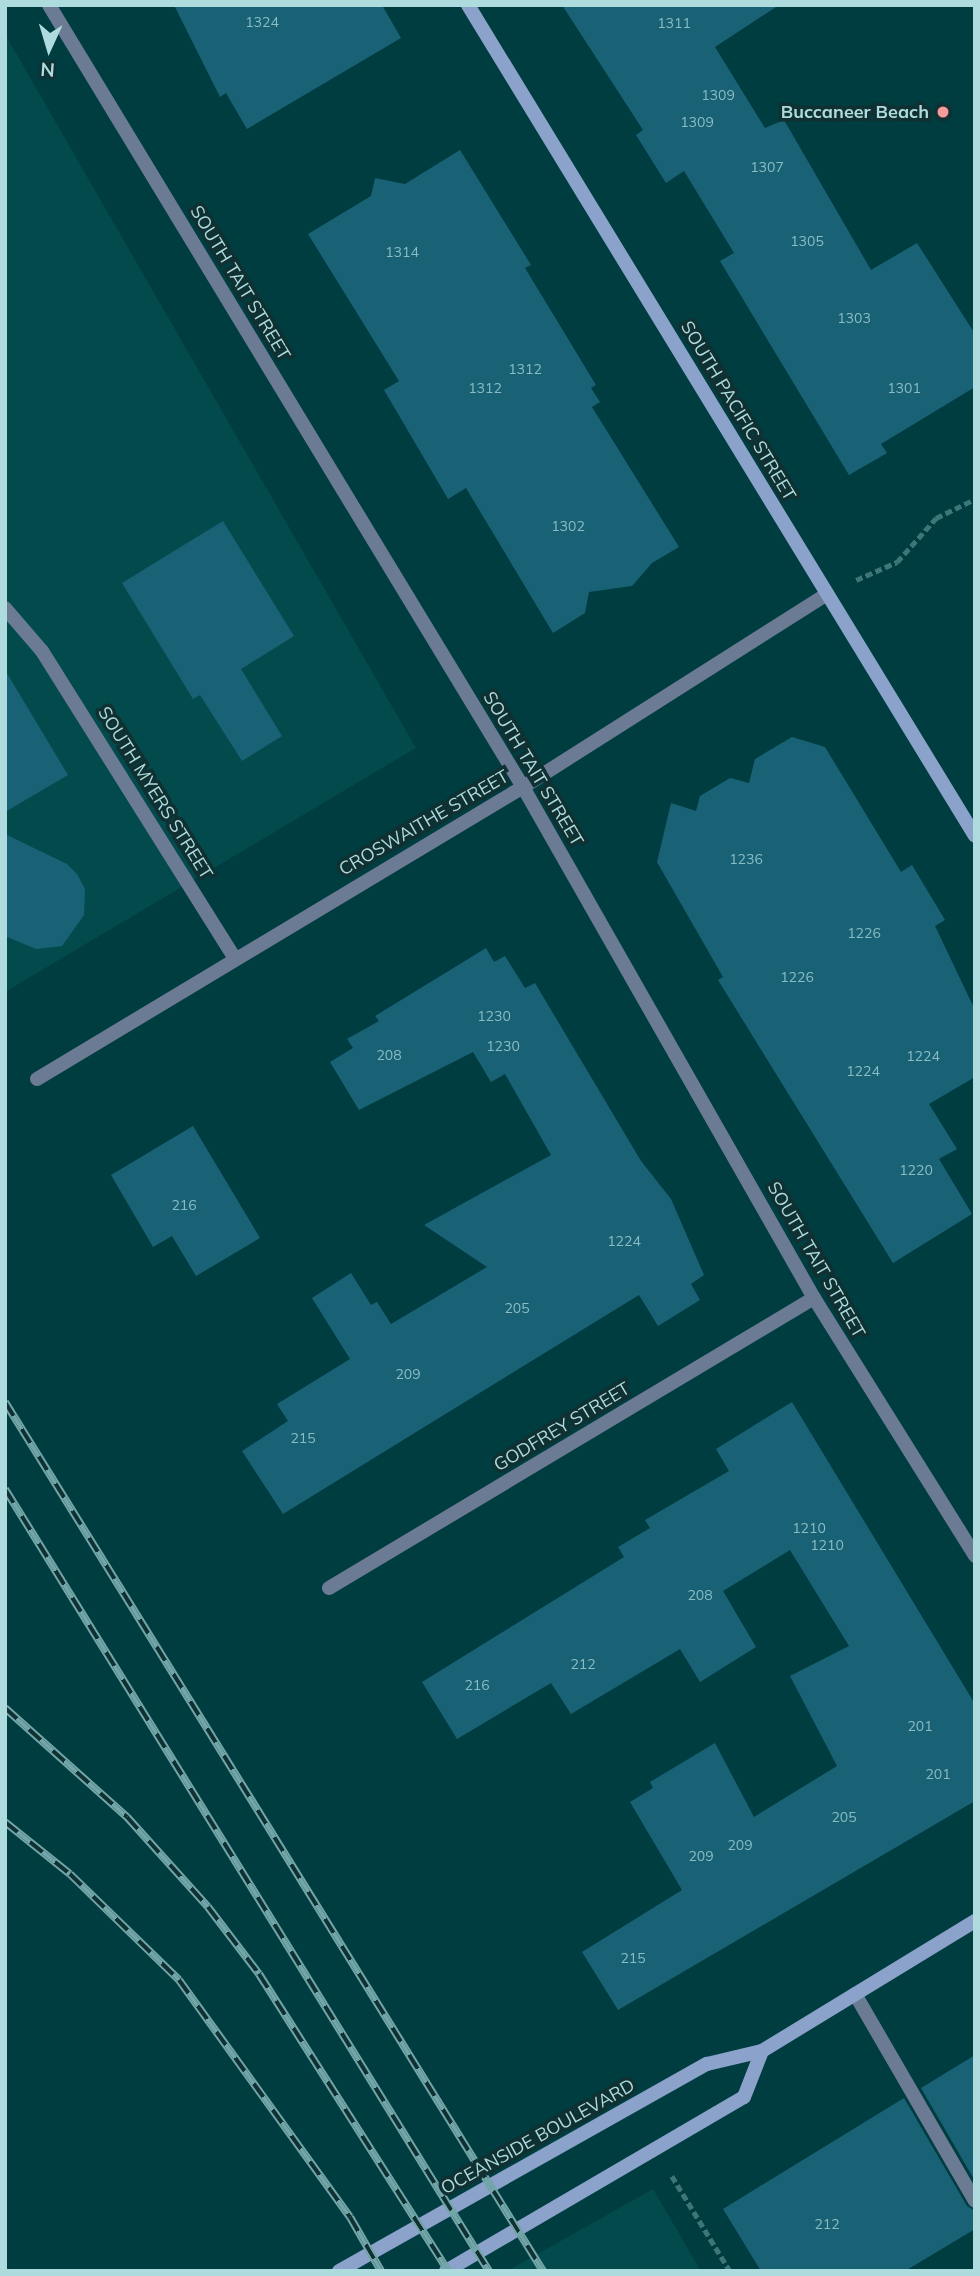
<!DOCTYPE html>
<style>
body{margin:0}
#map{position:relative;width:980px;height:2276px;overflow:hidden;background:#003d40;font-family:Mulish,sans-serif}
div>[style]{position:absolute}
[style*='--x']{left:calc(var(--x)*1px);top:calc(var(--y)*1px);width:calc(var(--w)*1px);rotate:calc(var(--a)*1deg)}
.built>*{inset:0;background:#034a4d}
.building>*{inset:0;background:#196276}
.path>*{height:4.5px;margin-top:-2.25px;transform-origin:0;background:repeating-linear-gradient(90deg,#3e7578 0 7px,transparent 0 10.5px)}
.lane>*{height:14px;margin:-7px;padding:0 7px;transform-origin:7px;border-radius:7px;background:#6c7b94}
.street>*{height:14px;margin:-7px;padding:0 7px;transform-origin:7px;border-radius:7px;background:#6c7b94}
.secondary>*{height:14px;margin:-7px;padding:0 7px;transform-origin:7px;border-radius:7px;background:#8ba3ca}
.rail>*{height:8px;margin-top:-4px;transform-origin:0;background:repeating-linear-gradient(90deg,#103032 0 16px,#72a5a7 0 32px);box-sizing:border-box;border-block:2px solid #72a5a7}
.dots>*{width:19px;height:19px;translate:-50% -50%;box-sizing:border-box;border:4px solid #103032;border-radius:50%}
span{translate:-50% -50%;white-space:nowrap;text-align:center;line-height:1.15;-webkit-text-stroke:7px #103032;paint-order:stroke}
.number-label{font-size:14px;color:#89bdc3}
.number-label span{-webkit-text-stroke-width:0}
.poi-label{font-size:18px;color:#aedbdd;font-weight:700}
.right{translate:-100% -50%;text-align:right}
.street-label{font-size:18px;color:#aedbdd}
.frame{position:absolute;inset:0;border:7px solid #aedbdd;pointer-events:none}
.north{position:absolute;left:14px;top:14px;width:70px;height:70px;-webkit-text-stroke:5px #103032;paint-order:stroke;rotate:184deg;font-size:19px;font-weight:700;line-height:28px;text-align:center;color:#aedbdd}
.north::after{content:'';display:block;margin:auto;width:24px;height:32px;background:#aedbdd;clip-path:polygon(50% 0,100% 100%,50% 72%,0 100%)}
</style>
<div id="map">
<div class="built">
<div style="clip-path:polygon(5px 34px,416px 748px,5px 992px)"></div>
<div style="clip-path:polygon(653px 2189px,701px 2271px,507px 2271px)"></div>
</div>
<div class="building">
<div style="clip-path:polygon(174px 5px,382px 5px,401px 38px,247px 129px,226px 93px,220px 97px)"></div>
<div style="clip-path:polygon(562px 5px,779px 5px,715px 47px,765px 128px,784px 120px,871px 270px,917px 243px,975px 334px,975px 387px,881px 444px,887px 453px,849px 475px,720px 261px,734px 253px,684px 171px,666px 183px,636px 135px,643px 130px)"></div>
<div style="clip-path:polygon(460px 150px,531px 265px,525px 268px,596px 385px,591px 388px,600px 402px,592px 407px,679px 547px,652px 563px,632px 586px,589px 592px,585px 613px,553px 633px,466px 488px,448px 499px,384px 390px,399px 381px,308px 234px,371px 196px,375px 178px,405px 184px)"></div>
<div style="clip-path:polygon(223px 521px,294px 636px,241px 669px,282px 736px,242px 761px,200px 695px,193px 699px,122px 583px)"></div>
<div style="clip-path:polygon(5px 670px,68px 775px,5px 812px)"></div>
<div style="clip-path:polygon(792px 737px,825px 747px,901px 872px,912px 865px,945px 920px,935px 926px,975px 1010px,975px 1077px,929px 1104px,957px 1149px,939px 1159px,972px 1214px,893px 1263px,718px 980px,723px 977px,657px 862px,671px 803px,696px 811px,700px 796px,730px 778px,749px 783px,755px 759px)"></div>
<div style="clip-path:polygon(5px 834px,67px 864px,77px 874px,85px 889px,84px 915px,62px 946px,36px 949px,5px 936px)"></div>
<div style="clip-path:polygon(486px 948px,494px 962px,505px 956px,525px 988px,535px 983px,641px 1161px,671px 1199px,704px 1275px,691px 1284px,700px 1300px,658px 1326px,639px 1295px,283px 1514px,242px 1451px,288px 1421px,277px 1404px,350px 1359px,312px 1298px,351px 1273px,371px 1305px,377px 1302px,391px 1324px,487px 1267px,424px 1225px,551px 1155px,505px 1074px,491px 1082px,473px 1052px,359px 1110px,330px 1062px,353px 1048px,347px 1039px,379px 1021px,375px 1016px)"></div>
<div style="clip-path:polygon(193px 1126px,260px 1238px,196px 1276px,172px 1236px,153px 1247px,111px 1175px)"></div>
<div style="clip-path:polygon(792px 1402px,975px 1704px,975px 1801px,618px 2010px,582px 1952px,682px 1890px,630px 1802px,653px 1788px,650px 1782px,715px 1743px,754px 1817px,837px 1766px,790px 1676px,849px 1646px,790px 1550px,723px 1591px,756px 1647px,700px 1682px,680px 1649px,571px 1714px,551px 1683px,457px 1739px,422px 1682px,624px 1557px,618px 1547px,650px 1528px,645px 1520px,729px 1471px,716px 1449px)"></div>
<div style="clip-path:polygon(975px 2055px,975px 2181px,921px 2088px)"></div>
<div style="clip-path:polygon(904px 2098px,967px 2206px,975px 2211px,975px 2229px,905px 2271px,761px 2271px,723px 2209px)"></div>
</div>
<div class="path">
<div style="--x:856;--y:580;--w:45;--a:-23.7"></div>
<div style="--x:897;--y:562;--w:59;--a:-48.4"></div>
<div style="--x:936;--y:518;--w:43;--a:-26"></div>
<div style="--x:672;--y:2176;--w:111;--a:58.6"></div>
</div>
<div class="lane">
<div style="--x:5;--y:608;--w:57;--a:49.3"></div>
</div>
<div class="street">
<div style="--x:49;--y:5;--w:914;--a:58.78"></div>
<div style="--x:523;--y:787;--w:588;--a:60.34"></div>
<div style="--x:814;--y:1298;--w:304;--a:58"></div>
<div style="--x:42;--y:651;--w:361;--a:57.9"></div>
<div style="--x:37;--y:1079;--w:567;--a:-31"></div>
<div style="--x:523;--y:787;--w:360;--a:-32.4"></div>
<div style="--x:329;--y:1588;--w:565;--a:-30.88"></div>
<div style="--x:855;--y:1994;--w:239;--a:59.9"></div>
</div>
<div class="secondary">
<div style="--x:468;--y:5;--w:973;--a:58.61"></div>
<div style="--x:339;--y:2271;--w:422;--a:-29.4"></div>
<div style="--x:707;--y:2064;--w:57;--a:-13.3"></div>
<div style="--x:762;--y:2051;--w:250;--a:-31.4"></div>
<div style="--x:446;--y:2271;--w:345;--a:-30.3"></div>
<div style="--x:744;--y:2097;--w:49;--a:-68.6"></div>
</div>
<div class="rail">
<div style="--x:5;--y:1402;--w:1022;--a:58.24"></div>
<div style="--x:5;--y:1489;--w:920;--a:58.25"></div>
<div style="--x:5;--y:1708;--w:164;--a:41.8"></div>
<div style="--x:127;--y:1817;--w:121;--a:48"></div>
<div style="--x:208;--y:1907;--w:84;--a:52.7"></div>
<div style="--x:259;--y:1974;--w:352;--a:57.5"></div>
<div style="--x:5;--y:1822;--w:83;--a:38.7"></div>
<div style="--x:70;--y:1874;--w:152;--a:44.2"></div>
<div style="--x:179;--y:1980;--w:292;--a:54.2"></div>
<div style="--x:350;--y:2217;--w:62;--a:60.1"></div>
</div>
<div class="dots">
<div style="left:943px;top:112px;background:#f59b9a"></div>
</div>
<div class="number-label">
<span style="left:262px;top:22px">1324</span>
<span style="left:674px;top:23px">1311</span>
<span style="left:718px;top:95px">1309</span>
<span style="left:697px;top:122px">1309</span>
<span style="left:767px;top:167px">1307</span>
<span style="left:807px;top:241px">1305</span>
<span style="left:402px;top:252px">1314</span>
<span style="left:854px;top:318px">1303</span>
<span style="left:525px;top:369px">1312</span>
<span style="left:485px;top:388px">1312</span>
<span style="left:904px;top:388px">1301</span>
<span style="left:568px;top:526px">1302</span>
<span style="left:746px;top:859px">1236</span>
<span style="left:864px;top:933px">1226</span>
<span style="left:797px;top:977px">1226</span>
<span style="left:494px;top:1016px">1230</span>
<span style="left:503px;top:1046px">1230</span>
<span style="left:389px;top:1055px">208</span>
<span style="left:923px;top:1056px">1224</span>
<span style="left:863px;top:1071px">1224</span>
<span style="left:916px;top:1170px">1220</span>
<span style="left:184px;top:1205px">216</span>
<span style="left:624px;top:1241px">1224</span>
<span style="left:517px;top:1308px">205</span>
<span style="left:408px;top:1374px">209</span>
<span style="left:303px;top:1438px">215</span>
<span style="left:809px;top:1528px">1210</span>
<span style="left:827px;top:1545px">1210</span>
<span style="left:700px;top:1595px">208</span>
<span style="left:583px;top:1664px">212</span>
<span style="left:477px;top:1685px">216</span>
<span style="left:920px;top:1726px">201</span>
<span style="left:938px;top:1774px">201</span>
<span style="left:844px;top:1817px">205</span>
<span style="left:740px;top:1845px">209</span>
<span style="left:701px;top:1856px">209</span>
<span style="left:633px;top:1958px">215</span>
<span style="left:827px;top:2224px">212</span>
</div>
<div class="poi-label">
<span class="right" style="left:929px;top:112px">Buccaneer Beach</span>
</div>
<div class="street-label">
<span style="left:240px;top:283px;rotate:59deg">SOUTH TAIT STREET</span>
<span style="left:738px;top:411px;rotate:59deg">SOUTH PACIFIC STREET</span>
<span style="left:533px;top:769px;rotate:59deg">SOUTH TAIT STREET</span>
<span style="left:155px;top:793px;rotate:58deg">SOUTH MYERS STREET</span>
<span style="left:424px;top:823px;rotate:-30deg">CROSWAITHE STREET</span>
<span style="left:816px;top:1260px;rotate:60deg">SOUTH TAIT STREET</span>
<span style="left:562px;top:1427px;rotate:-31deg">GODFREY STREET</span>
<span style="left:538px;top:2137px;rotate:-29deg">OCEANSIDE BOULEVARD</span>
</div>
<div class="frame"></div>
<div class="north">N</div>
</div>
